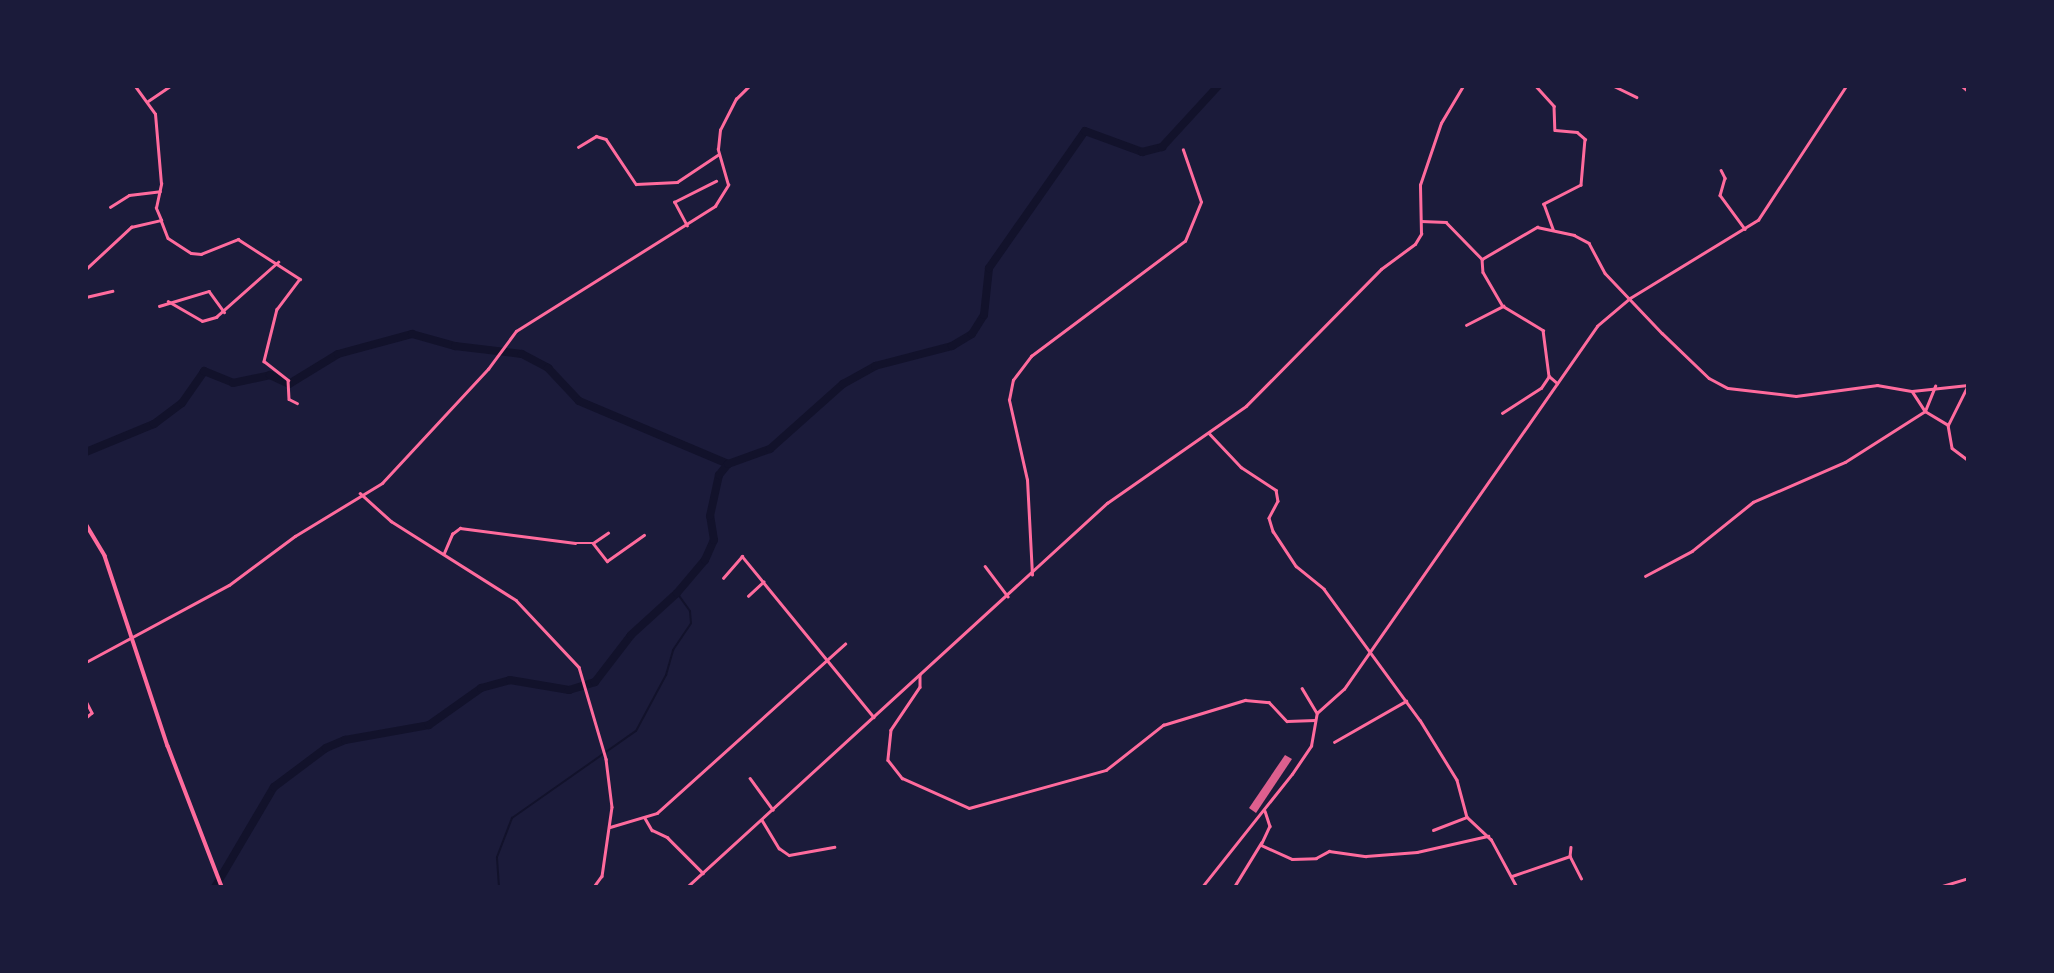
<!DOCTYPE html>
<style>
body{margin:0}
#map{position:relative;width:2054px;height:973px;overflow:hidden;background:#1b1b3a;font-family:Lora,serif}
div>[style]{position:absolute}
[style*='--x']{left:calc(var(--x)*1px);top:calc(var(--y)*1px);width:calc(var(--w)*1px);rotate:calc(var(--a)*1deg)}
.stream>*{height:2px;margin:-1px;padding:0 1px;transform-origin:1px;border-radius:1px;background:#12122b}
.river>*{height:8px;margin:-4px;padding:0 4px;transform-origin:4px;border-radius:4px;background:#12122b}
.building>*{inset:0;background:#dd5f8e}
.minor>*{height:2.5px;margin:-1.25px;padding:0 1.25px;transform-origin:1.25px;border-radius:1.25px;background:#ff6b9d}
.tertiary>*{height:2.5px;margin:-1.25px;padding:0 1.25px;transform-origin:1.25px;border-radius:1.25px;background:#ff6b9d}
.secondary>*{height:3.5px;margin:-1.75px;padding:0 1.75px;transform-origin:1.75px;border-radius:1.75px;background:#ff6b9d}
span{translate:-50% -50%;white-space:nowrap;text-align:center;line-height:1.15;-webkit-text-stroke:7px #1b1b3a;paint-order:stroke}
.frame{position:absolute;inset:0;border:88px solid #1b1b3a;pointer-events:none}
</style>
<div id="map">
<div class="stream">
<div style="--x:499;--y:887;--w:30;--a:-94"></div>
<div style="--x:497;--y:857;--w:42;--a:-69"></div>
<div style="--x:512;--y:818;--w:151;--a:-35.1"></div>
<div style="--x:636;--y:731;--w:64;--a:-61.8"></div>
<div style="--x:666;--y:675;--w:26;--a:-74"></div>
<div style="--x:673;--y:650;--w:32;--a:-56"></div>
<div style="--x:691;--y:623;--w:12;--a:-95"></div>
<div style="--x:690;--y:611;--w:22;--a:-126"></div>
</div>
<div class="river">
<div style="--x:86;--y:452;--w:74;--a:-22.4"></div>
<div style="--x:154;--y:424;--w:35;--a:-37"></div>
<div style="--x:182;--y:403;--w:39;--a:-55"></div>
<div style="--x:204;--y:371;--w:31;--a:22"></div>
<div style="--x:233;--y:383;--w:38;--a:-12"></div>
<div style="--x:270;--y:375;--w:21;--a:25"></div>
<div style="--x:289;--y:384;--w:57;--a:-31.5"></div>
<div style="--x:338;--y:354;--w:77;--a:-15.1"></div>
<div style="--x:412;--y:334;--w:45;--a:15.6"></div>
<div style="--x:455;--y:346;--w:67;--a:6.8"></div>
<div style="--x:522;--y:354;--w:30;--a:28"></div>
<div style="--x:548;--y:368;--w:45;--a:46.8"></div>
<div style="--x:579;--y:401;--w:162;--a:22.9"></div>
<div style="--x:215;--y:887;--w:116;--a:-59.5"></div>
<div style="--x:274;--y:787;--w:65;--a:-36.9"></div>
<div style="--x:326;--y:748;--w:21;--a:-23"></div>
<div style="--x:345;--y:740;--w:85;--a:-10.1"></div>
<div style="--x:429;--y:725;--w:64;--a:-35.4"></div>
<div style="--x:481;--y:688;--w:30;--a:-15"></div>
<div style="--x:510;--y:680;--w:60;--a:9.6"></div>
<div style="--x:569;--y:690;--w:27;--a:-17"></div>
<div style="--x:595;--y:682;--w:59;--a:-52.5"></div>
<div style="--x:631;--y:635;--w:62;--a:-42.4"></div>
<div style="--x:677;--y:593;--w:43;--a:-49.7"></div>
<div style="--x:705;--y:560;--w:22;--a:-66"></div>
<div style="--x:714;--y:540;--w:24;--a:-99"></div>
<div style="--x:710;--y:516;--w:42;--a:-77.6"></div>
<div style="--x:719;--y:475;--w:14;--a:-51"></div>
<div style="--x:728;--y:464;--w:45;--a:-19.7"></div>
<div style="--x:770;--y:449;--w:98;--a:-41.7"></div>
<div style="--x:843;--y:384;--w:37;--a:-29"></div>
<div style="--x:875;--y:366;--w:80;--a:-14.6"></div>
<div style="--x:952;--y:346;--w:23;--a:-31"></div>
<div style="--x:972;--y:334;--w:22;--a:-58"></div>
<div style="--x:984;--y:315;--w:47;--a:-83.9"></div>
<div style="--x:989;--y:268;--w:167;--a:-55"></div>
<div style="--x:1085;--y:131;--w:61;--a:20.2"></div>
<div style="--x:1142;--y:152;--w:21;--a:-14"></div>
<div style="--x:1162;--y:147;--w:83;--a:-47.4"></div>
</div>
<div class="building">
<div style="clip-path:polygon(1285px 755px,1292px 759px,1256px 813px,1249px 808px)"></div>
</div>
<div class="minor">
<div style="--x:1536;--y:86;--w:27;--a:48"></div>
<div style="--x:1554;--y:106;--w:24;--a:88"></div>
<div style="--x:1555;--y:130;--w:22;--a:5"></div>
<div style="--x:1577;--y:132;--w:11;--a:41"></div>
<div style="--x:1585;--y:139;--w:46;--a:95"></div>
<div style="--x:1581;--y:185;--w:42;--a:152.8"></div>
<div style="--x:1544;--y:204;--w:27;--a:70"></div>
<div style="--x:1614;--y:86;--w:25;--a:26"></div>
<div style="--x:1962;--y:86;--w:8;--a:40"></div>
<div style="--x:1968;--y:100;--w:7;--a:90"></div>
<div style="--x:148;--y:101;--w:27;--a:-34"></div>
<div style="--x:578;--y:147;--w:21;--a:-31"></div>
<div style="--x:596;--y:136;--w:10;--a:17"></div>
<div style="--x:606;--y:139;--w:54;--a:56.3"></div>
<div style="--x:636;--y:184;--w:41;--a:-2.8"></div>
<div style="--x:677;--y:182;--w:50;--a:-33.7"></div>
<div style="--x:1721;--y:170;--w:9;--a:63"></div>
<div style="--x:1725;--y:178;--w:18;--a:106"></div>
<div style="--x:1720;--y:195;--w:42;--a:53.7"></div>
<div style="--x:110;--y:207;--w:22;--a:-32"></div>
<div style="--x:129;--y:195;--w:31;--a:-7"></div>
<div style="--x:161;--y:220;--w:19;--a:69"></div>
<div style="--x:168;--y:238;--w:27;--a:33"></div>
<div style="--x:191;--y:253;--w:10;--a:6"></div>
<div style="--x:201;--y:254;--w:40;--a:-22"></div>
<div style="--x:238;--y:239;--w:74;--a:32.8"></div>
<div style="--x:300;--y:279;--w:38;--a:127"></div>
<div style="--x:277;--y:309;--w:54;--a:104"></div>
<div style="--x:264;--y:361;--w:31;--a:38"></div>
<div style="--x:288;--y:380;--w:19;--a:87"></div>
<div style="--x:289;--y:399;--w:9;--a:27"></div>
<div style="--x:1421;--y:221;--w:25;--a:2"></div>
<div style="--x:1446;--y:222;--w:52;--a:45.8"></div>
<div style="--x:1482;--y:259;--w:64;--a:-30.2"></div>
<div style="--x:1537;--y:227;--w:38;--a:12"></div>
<div style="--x:1574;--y:235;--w:17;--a:28"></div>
<div style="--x:1589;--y:243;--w:34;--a:62"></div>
<div style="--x:1605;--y:273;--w:83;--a:46.5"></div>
<div style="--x:1662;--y:333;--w:65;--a:43.8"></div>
<div style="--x:1709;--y:378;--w:21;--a:28"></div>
<div style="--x:1728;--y:388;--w:68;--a:6.7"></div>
<div style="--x:1796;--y:396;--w:82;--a:-7.7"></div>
<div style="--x:1877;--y:385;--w:36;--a:10"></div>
<div style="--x:1912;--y:391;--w:56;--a:-6.1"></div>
<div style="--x:687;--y:226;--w:27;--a:-118"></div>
<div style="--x:674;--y:202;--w:47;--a:-26.6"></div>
<div style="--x:1482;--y:259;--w:13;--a:86"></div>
<div style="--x:1483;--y:272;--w:39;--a:60"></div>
<div style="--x:1503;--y:306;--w:47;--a:31"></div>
<div style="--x:1543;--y:330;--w:46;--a:82.6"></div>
<div style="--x:1549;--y:376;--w:11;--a:41"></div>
<div style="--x:86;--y:269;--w:62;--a:-43"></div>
<div style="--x:131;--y:227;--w:31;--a:-13"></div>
<div style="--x:161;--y:220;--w:13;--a:-113"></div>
<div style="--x:156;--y:208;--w:25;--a:-78"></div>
<div style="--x:161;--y:184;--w:70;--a:-94.9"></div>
<div style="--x:155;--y:114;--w:34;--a:-126"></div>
<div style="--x:86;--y:297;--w:27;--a:-13"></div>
<div style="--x:168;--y:301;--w:39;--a:30"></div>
<div style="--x:202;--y:321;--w:15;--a:-16"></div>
<div style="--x:216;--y:317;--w:83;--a:-41.6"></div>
<div style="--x:159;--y:306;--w:52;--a:-16.7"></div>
<div style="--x:209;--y:291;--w:26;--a:54"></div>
<div style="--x:1466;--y:325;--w:42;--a:-27.2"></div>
<div style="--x:1912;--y:391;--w:24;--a:57"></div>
<div style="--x:1925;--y:411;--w:27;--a:31"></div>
<div style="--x:1948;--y:425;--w:23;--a:80"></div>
<div style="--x:1952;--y:448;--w:20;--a:37"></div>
<div style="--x:1502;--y:413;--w:46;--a:-32.7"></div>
<div style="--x:1541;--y:388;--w:14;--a:-56"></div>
<div style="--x:1948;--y:425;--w:45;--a:-63.4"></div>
<div style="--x:1209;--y:433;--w:47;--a:46.7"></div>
<div style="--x:1241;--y:467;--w:42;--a:33.3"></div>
<div style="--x:1276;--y:490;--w:11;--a:80"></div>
<div style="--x:1278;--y:501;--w:19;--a:118"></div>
<div style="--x:1269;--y:518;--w:14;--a:73"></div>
<div style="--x:1273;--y:531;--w:42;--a:56.7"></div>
<div style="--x:1296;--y:566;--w:36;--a:39"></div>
<div style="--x:1324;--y:589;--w:162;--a:53.8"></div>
<div style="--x:1420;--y:720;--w:70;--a:58.3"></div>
<div style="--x:1457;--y:780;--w:38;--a:75"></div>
<div style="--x:1467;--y:817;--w:33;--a:43"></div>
<div style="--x:1491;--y:839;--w:55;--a:61.6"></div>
<div style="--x:360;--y:493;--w:42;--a:42.1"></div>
<div style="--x:391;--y:521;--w:148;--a:32.3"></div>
<div style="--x:516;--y:600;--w:92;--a:46.8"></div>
<div style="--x:579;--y:667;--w:96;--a:73.6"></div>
<div style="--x:606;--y:759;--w:48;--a:82.9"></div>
<div style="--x:612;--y:807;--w:70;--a:98.2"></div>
<div style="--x:602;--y:876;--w:14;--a:126"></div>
<div style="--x:593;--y:543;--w:23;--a:52"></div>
<div style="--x:607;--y:561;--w:45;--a:-35.1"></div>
<div style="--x:444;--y:553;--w:21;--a:-67"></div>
<div style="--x:452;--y:534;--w:10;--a:-37"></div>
<div style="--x:460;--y:528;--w:116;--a:7.4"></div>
<div style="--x:575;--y:543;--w:18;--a:0"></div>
<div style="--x:593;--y:543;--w:18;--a:-34"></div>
<div style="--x:985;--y:566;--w:38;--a:53"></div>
<div style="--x:1032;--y:575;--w:95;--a:-93"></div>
<div style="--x:1027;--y:480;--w:82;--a:-102.7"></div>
<div style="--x:1009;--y:400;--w:20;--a:-79"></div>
<div style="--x:1013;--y:380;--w:30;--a:-53"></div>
<div style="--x:1031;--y:356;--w:192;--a:-36.8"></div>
<div style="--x:1185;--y:241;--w:42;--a:-67.7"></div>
<div style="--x:1201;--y:202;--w:55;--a:-109.1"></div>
<div style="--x:1645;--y:576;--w:53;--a:-28"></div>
<div style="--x:1692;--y:551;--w:78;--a:-38.8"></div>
<div style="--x:1753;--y:502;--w:100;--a:-23.5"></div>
<div style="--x:1845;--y:462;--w:95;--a:-32.5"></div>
<div style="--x:1925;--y:411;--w:27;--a:-68"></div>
<div style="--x:723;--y:578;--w:29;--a:-49"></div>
<div style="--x:742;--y:556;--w:208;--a:50.7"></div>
<div style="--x:748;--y:596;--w:21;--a:-43"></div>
<div style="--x:86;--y:662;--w:162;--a:-28.3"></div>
<div style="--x:229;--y:585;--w:82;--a:-36.6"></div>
<div style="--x:295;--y:536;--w:102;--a:-31.3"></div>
<div style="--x:382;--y:483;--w:156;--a:-47.1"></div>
<div style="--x:488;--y:369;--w:47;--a:-53.6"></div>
<div style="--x:516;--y:331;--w:235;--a:-32.1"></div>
<div style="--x:715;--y:206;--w:25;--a:-58"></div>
<div style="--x:728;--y:185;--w:37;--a:-106"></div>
<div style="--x:718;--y:149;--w:19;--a:-84"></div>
<div style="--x:720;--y:130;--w:35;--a:-63"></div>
<div style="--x:736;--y:99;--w:18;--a:-45"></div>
<div style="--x:920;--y:675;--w:12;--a:90"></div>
<div style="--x:920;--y:687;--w:52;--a:124"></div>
<div style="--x:891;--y:730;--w:30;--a:96"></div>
<div style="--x:888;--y:760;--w:23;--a:52"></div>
<div style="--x:902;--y:778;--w:73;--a:24.1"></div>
<div style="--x:969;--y:808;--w:142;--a:-15.5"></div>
<div style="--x:1106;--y:770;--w:73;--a:-38.3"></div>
<div style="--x:1163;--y:725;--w:86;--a:-17"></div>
<div style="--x:1245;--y:700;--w:24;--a:5"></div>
<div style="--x:1269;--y:702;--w:26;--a:47"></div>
<div style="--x:1287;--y:721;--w:28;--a:-2"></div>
<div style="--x:1302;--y:688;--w:29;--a:59"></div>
<div style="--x:86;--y:701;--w:13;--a:63"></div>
<div style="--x:92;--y:713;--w:8;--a:140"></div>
<div style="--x:1334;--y:742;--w:83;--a:-29.7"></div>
<div style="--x:750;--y:778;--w:39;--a:54"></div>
<div style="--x:1265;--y:811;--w:16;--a:72"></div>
<div style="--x:1270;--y:826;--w:21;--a:115"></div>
<div style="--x:1261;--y:845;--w:34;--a:24"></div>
<div style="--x:1292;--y:859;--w:24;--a:-2"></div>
<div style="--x:1316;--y:858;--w:15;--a:-28"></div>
<div style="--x:1329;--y:851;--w:37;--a:8"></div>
<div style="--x:1366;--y:856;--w:51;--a:-4.5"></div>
<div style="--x:1417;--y:852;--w:73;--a:-12.7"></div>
<div style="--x:645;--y:818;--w:14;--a:60"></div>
<div style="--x:652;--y:830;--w:17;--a:25"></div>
<div style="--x:667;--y:837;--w:51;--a:45"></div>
<div style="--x:762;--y:820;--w:33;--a:59"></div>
<div style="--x:779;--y:848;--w:12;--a:35"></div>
<div style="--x:789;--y:855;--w:46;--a:-10.1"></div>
<div style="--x:610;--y:827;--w:49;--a:-16.6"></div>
<div style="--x:657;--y:813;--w:253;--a:-42"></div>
<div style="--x:1433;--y:830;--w:36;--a:-21"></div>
<div style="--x:1571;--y:847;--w:9;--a:96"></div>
<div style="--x:1570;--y:856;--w:25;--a:63"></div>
<div style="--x:1512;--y:876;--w:61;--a:-19"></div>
<div style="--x:1202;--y:887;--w:144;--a:-51.5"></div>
<div style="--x:1292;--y:774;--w:34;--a:-56"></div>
<div style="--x:1311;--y:746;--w:34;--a:-80"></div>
<div style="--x:1317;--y:713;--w:36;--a:-42"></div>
<div style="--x:1344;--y:689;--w:442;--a:-55.1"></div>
<div style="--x:1597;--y:326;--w:43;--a:-40.3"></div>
<div style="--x:1630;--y:298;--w:150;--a:-31.4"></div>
<div style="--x:1758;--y:220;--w:160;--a:-56.7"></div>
<div style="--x:1234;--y:887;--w:52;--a:-58.5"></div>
<div style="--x:1939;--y:887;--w:30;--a:-17"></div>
</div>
<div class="tertiary">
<div style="--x:687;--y:887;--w:569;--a:-42.44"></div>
<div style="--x:1107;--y:503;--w:169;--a:-34.9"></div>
<div style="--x:1246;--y:406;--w:192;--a:-45.4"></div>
<div style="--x:1381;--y:269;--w:42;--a:-36.3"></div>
<div style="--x:1415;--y:244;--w:12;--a:-59"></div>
<div style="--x:1421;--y:234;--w:49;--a:-91.2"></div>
<div style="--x:1420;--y:185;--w:65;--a:-71.3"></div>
<div style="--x:1441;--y:123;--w:43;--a:-59.3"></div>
</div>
<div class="secondary">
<div style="--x:86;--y:524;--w:37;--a:59"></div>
<div style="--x:105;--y:556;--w:200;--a:71.7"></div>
<div style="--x:168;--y:746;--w:151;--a:69"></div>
</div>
<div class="frame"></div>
</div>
